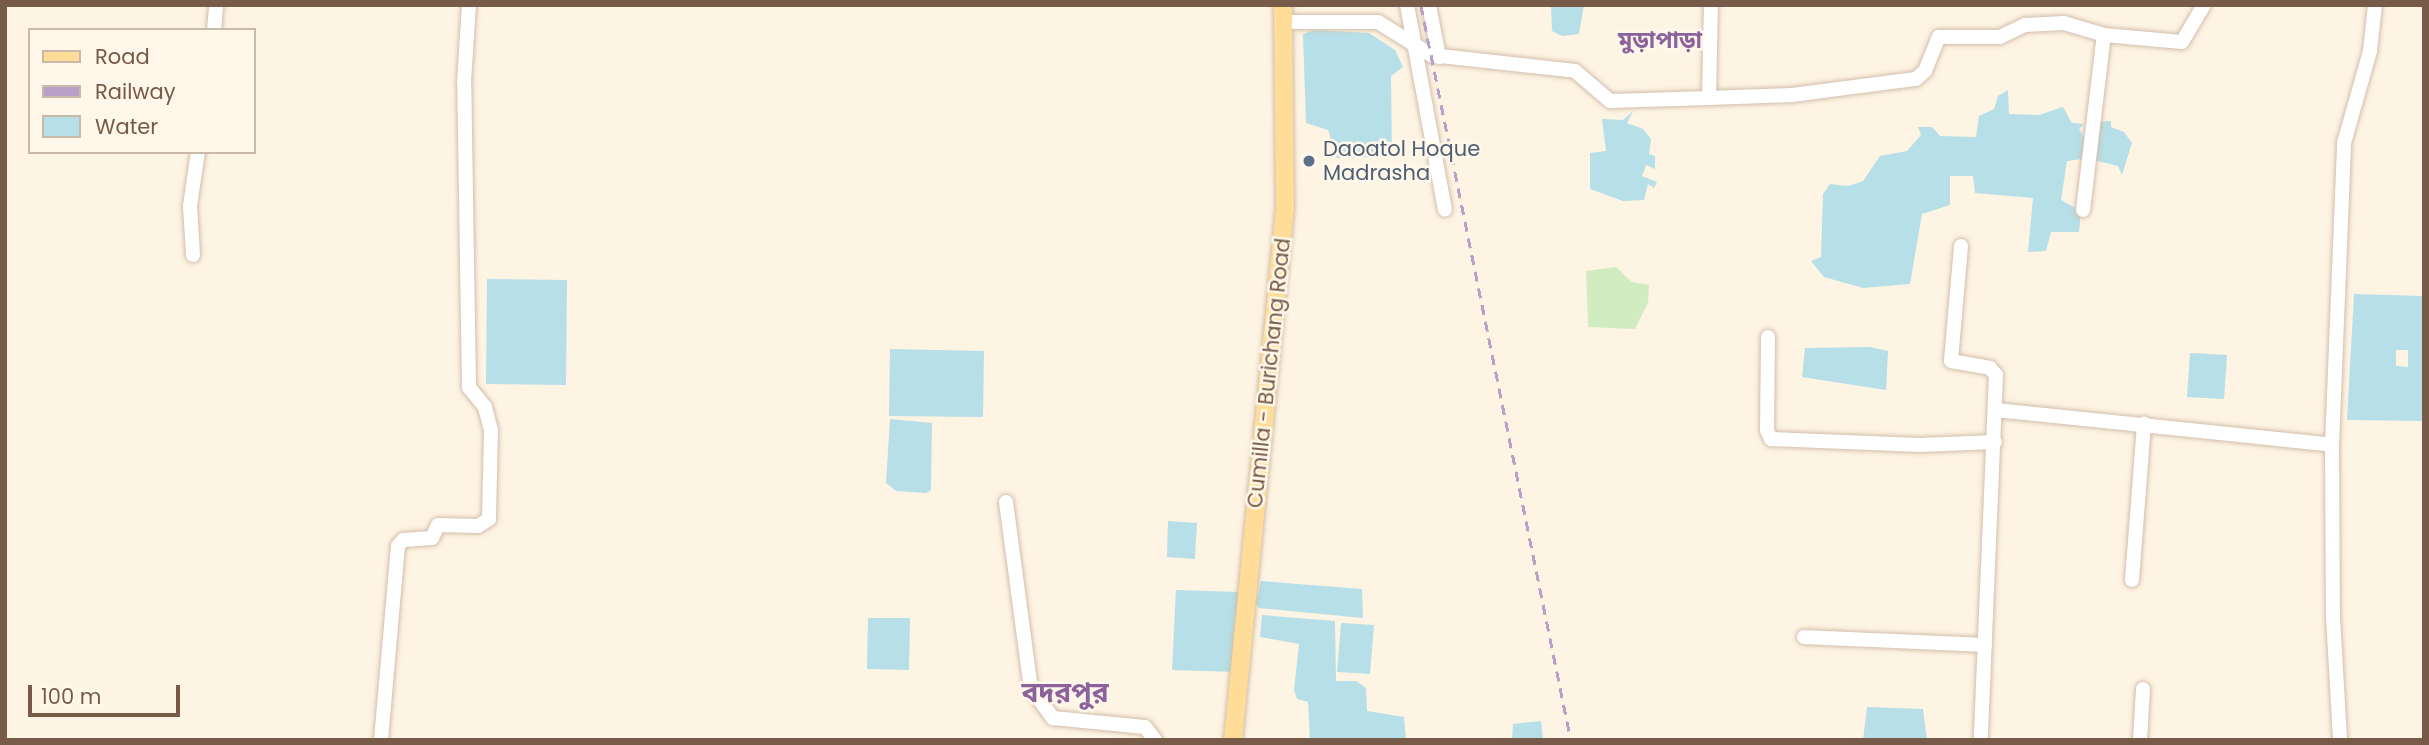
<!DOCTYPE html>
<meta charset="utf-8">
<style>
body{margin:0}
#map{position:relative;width:2429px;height:745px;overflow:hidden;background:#fef4e3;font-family:Poppins,"Noto Sans Bengali",sans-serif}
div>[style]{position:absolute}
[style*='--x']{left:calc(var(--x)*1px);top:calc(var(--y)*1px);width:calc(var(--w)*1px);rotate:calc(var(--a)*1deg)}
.green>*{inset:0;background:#d0ecc0}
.water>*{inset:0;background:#b6dfe8}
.roads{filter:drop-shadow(0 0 2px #d2beab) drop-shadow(0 0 2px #d2beab)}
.minor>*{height:14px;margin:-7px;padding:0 7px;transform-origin:7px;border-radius:7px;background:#fff}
.major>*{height:18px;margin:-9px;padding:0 9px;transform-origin:9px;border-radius:9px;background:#ffdd98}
.rail>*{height:2.5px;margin-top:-1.25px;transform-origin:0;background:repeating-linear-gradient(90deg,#b7a1c8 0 10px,transparent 0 17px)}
.dots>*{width:19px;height:19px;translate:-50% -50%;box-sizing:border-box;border:4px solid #fff8ea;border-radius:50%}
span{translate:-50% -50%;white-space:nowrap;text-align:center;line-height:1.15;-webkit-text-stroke:5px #fff8ea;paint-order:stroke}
.service-label{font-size:21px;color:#4e5e75}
.left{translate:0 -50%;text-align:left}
.street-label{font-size:21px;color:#775a47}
.neighbourhood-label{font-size:23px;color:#8b629b;font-weight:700}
.district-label{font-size:28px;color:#8b629b;font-weight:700}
.frame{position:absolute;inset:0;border:7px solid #775a47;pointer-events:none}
.legend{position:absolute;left:28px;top:28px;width:228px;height:126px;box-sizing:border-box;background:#fff8ea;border:2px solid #c9b9a9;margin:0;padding:9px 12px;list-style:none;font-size:21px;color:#775a47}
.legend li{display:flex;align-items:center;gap:14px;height:35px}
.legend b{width:35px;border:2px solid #c9b9a9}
.scale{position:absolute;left:28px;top:685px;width:152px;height:32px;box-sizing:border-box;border:4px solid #775a47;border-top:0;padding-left:9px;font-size:21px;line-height:24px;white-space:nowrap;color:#775a47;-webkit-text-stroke:5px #fff8ea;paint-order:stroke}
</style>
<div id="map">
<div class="green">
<div style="clip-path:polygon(1616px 267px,1632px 282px,1649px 285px,1648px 303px,1635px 329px,1588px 327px,1586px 271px)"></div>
</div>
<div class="water">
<div style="clip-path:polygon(1551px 5px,1584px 5px,1579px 34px,1562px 36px,1552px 31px)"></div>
<div style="clip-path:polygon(1315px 30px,1369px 33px,1395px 50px,1403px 67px,1391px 76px,1392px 157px,1337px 158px,1328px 130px,1306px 123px,1303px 34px)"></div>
<div style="clip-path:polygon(2008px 90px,2009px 114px,2039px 115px,2063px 107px,2072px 123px,2084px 124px,2079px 129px,2084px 137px,2082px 159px,2067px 161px,2061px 200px,2081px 211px,2079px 232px,2051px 232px,2046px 251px,2028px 252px,2033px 198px,1975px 193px,1973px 176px,1950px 176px,1950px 205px,1922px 214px,1910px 284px,1863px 288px,1824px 277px,1811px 261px,1821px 257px,1823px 194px,1830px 184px,1848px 186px,1863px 181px,1880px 156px,1907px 151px,1921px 135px,1918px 127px,1932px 127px,1940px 136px,1976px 137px,1979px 116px,1994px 109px,1998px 96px)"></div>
<div style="clip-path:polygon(1633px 111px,1627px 123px,1643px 129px,1651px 139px,1649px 154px,1655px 156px,1655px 169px,1646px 165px,1642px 176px,1657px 182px,1654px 188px,1648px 184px,1644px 200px,1623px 201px,1590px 189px,1590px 153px,1606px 151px,1602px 119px,1623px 120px)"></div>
<div style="clip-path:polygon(2111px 121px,2111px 127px,2124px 132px,2132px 143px,2122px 175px,2118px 166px,2089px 159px,2094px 122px)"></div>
<div style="clip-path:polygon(487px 279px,567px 280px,566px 385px,486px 384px)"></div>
<div style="clip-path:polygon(evenodd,2354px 294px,2424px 296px,2424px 421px,2347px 420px,2354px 294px,2396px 350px,2408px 350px,2408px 367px,2396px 366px,2396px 350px)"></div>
<div style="clip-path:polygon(1870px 347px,1888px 351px,1886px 390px,1802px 377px,1805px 348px)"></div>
<div style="clip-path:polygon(890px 349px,984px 351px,983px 417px,889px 416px)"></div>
<div style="clip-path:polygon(2190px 353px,2227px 355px,2224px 399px,2187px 397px)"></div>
<div style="clip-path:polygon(890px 419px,932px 423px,931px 490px,926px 493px,896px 491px,886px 483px)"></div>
<div style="clip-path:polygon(1168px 521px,1197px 523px,1195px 559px,1167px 557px)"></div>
<div style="clip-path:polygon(1261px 581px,1362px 589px,1363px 618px,1259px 608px,1256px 603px)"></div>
<div style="clip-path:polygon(1176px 590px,1240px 592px,1236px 672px,1172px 670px)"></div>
<div style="clip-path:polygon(1262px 615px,1335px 621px,1336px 681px,1356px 681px,1366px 688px,1367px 711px,1404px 717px,1406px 740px,1310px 740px,1308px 702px,1297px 699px,1294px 690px,1299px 644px,1260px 637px)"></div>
<div style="clip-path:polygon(868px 618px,910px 618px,909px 670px,867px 669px)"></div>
<div style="clip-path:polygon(1341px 623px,1374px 625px,1370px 674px,1337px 672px)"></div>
<div style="clip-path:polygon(1867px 707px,1923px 709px,1927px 740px,1863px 740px)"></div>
<div style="clip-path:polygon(1541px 721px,1543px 740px,1512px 740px,1513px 724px)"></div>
</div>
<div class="roads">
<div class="minor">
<div style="--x:1407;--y:5;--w:208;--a:79.5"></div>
<div style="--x:1429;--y:5;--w:53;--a:79.1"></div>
<div style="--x:1286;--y:22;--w:92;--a:0"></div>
<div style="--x:1378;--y:22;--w:62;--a:31.9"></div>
<div style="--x:1431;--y:55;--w:145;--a:6.3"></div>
<div style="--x:1575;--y:71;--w:46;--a:40.6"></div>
<div style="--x:1610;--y:101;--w:99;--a:-1.7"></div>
<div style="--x:1709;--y:98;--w:93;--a:-88.8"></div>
<div style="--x:214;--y:30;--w:25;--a:-85"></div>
<div style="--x:1709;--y:98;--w:83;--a:-2.1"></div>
<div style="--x:1792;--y:95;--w:125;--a:-7.4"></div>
<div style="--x:1916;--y:79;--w:12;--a:-42"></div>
<div style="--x:1925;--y:71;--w:37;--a:-68"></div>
<div style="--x:1939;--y:37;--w:61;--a:0"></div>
<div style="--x:2000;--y:37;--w:28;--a:-26"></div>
<div style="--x:2025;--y:25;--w:39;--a:-3"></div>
<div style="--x:2064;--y:23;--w:42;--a:16.7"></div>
<div style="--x:2104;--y:35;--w:78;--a:5.1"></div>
<div style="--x:2182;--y:42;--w:43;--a:-59.3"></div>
<div style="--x:2083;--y:210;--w:176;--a:-83.2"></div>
<div style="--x:1961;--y:246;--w:115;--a:95"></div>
<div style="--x:1951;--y:361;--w:40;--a:10"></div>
<div style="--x:1990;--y:368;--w:9;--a:49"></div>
<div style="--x:1996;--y:375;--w:365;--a:92.4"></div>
<div style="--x:193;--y:255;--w:49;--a:-93.5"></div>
<div style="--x:190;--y:206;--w:55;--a:-81.6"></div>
<div style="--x:1768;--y:337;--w:93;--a:90.6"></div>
<div style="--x:1767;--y:430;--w:10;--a:66"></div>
<div style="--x:1771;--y:439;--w:149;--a:2.3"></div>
<div style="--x:1920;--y:445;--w:75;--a:-2.3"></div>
<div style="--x:1996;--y:410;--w:338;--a:5.9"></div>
<div style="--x:2332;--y:445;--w:172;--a:89.7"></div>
<div style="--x:2333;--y:617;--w:123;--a:86.7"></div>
<div style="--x:2332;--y:445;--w:302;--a:-87.7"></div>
<div style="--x:2344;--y:143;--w:96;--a:-74.2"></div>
<div style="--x:2370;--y:51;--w:46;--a:-83.8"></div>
<div style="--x:1006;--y:502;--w:182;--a:82.4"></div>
<div style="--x:1030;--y:682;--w:14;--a:65"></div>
<div style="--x:1036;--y:695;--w:29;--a:54"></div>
<div style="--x:1053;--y:718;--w:92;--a:5.6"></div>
<div style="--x:1145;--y:727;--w:16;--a:52"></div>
<div style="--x:2132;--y:580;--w:157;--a:-85.6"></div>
<div style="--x:1804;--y:637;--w:181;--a:2.5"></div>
<div style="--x:381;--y:740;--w:195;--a:-85"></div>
<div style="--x:398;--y:546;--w:8;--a:-50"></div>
<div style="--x:403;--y:540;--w:29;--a:-4"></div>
<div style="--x:432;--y:538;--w:14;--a:-65"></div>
<div style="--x:438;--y:525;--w:40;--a:1.4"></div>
<div style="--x:478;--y:526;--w:13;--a:-32"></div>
<div style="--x:489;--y:519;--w:89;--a:-88.7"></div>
<div style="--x:491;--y:430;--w:24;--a:-105"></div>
<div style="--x:485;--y:407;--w:26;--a:-129"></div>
<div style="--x:469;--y:387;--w:305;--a:-90.9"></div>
<div style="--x:464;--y:82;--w:77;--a:-86.3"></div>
<div style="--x:2140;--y:740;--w:51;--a:-86.6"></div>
</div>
<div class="major">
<div style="--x:1233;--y:740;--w:535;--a:-84.42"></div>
<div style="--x:1285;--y:208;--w:203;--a:-90.6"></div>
</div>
</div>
<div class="rail">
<div style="--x:1421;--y:5;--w:750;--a:78.47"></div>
</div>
<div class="dots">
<div style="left:1309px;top:161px;background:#5c6f8a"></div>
</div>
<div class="service-label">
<span class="left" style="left:1323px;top:161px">Daoatol Hoque<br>Madrasha</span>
</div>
<div class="street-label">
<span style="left:1269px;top:373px;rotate:-84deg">Cumilla - Burichang Road</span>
</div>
<div class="neighbourhood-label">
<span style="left:1660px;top:40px">মুড়াপাড়া</span>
</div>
<div class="district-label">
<span style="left:1065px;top:693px">বদরপুর</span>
</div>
<div class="frame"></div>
<ul class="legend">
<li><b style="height:9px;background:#ffdd98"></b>Road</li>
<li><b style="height:9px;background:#b7a1c8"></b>Railway</li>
<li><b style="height:19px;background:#b6dfe8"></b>Water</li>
</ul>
<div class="scale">100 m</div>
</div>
